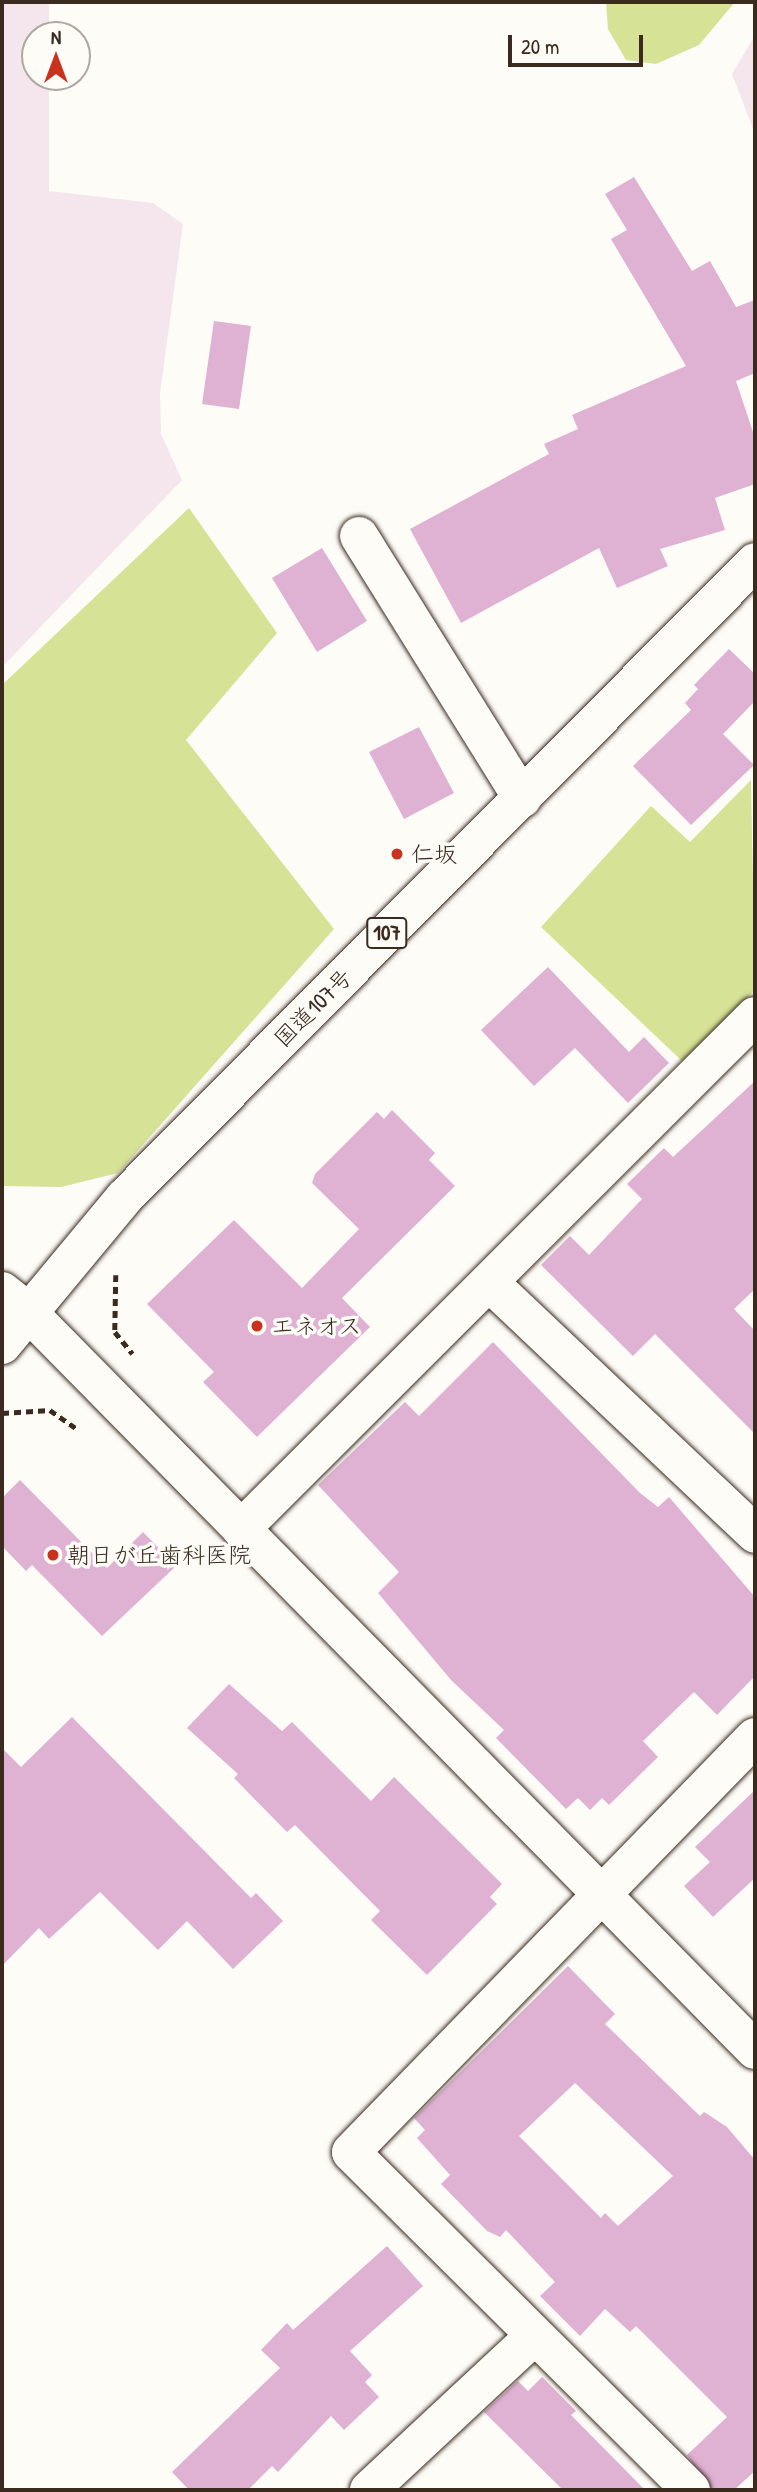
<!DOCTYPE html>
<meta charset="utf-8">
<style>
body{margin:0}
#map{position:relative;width:757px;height:2492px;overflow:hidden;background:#fdfcf7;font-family:"Patrick Hand","Klee One",sans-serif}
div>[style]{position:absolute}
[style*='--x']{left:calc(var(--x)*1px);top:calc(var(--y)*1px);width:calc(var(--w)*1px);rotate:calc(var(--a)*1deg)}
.built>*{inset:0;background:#f4e6ec}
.green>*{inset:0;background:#d6e396}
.building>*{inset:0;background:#dfb1d3}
.path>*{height:4.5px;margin-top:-2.25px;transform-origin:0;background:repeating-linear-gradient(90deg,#3b2a1e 0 7px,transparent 0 12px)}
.roads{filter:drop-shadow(0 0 2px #3b2a1e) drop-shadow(0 0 2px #3b2a1e)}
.street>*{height:38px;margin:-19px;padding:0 19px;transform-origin:19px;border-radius:19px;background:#fdfcf7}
.secondary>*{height:38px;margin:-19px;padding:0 19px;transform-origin:19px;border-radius:19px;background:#fdfcf7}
.primary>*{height:38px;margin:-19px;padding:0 19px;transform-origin:19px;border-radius:19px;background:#fdfcf7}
.highway>*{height:38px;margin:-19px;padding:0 19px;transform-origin:19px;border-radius:19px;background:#fdfcf7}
.dots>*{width:19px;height:19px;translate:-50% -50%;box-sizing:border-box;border:4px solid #fdfcf7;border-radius:50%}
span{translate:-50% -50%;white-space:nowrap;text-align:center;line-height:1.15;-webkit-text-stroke:7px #fdfcf7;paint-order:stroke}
.shield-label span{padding:2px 5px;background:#fdfcf7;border:2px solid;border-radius:5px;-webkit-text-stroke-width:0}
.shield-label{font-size:21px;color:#3b2a1e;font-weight:700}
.poi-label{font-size:23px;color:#3b2a1e}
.left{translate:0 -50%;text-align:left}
.street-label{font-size:23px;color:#3b2a1e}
.frame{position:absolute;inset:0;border:4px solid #3b2a1e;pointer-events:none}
.north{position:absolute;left:21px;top:21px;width:70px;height:70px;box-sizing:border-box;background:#fdfcf7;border:2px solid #afa8a0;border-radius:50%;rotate:0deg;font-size:19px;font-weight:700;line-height:28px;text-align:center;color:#3b2a1e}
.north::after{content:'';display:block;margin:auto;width:24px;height:32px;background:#c8321e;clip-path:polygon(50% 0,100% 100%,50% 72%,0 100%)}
.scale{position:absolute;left:508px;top:35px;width:135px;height:32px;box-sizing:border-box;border:4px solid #3b2a1e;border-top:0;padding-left:9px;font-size:21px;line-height:24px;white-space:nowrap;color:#3b2a1e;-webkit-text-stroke:5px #fdfcf7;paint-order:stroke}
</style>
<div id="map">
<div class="built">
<div style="clip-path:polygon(2px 2px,49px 2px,49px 35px,35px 35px,35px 77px,49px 77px,49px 191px,153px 203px,183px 224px,160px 393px,161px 434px,182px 480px,2px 667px)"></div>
<div style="clip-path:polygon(755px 35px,755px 134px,732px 74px)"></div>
</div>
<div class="green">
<div style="clip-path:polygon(606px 2px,735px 2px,699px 45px,656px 64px,626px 60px,608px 29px)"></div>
<div style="clip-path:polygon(189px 508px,277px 633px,186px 740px,334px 929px,118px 1173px,61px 1187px,4px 1186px,2px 685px)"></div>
<div style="clip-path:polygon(751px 780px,755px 990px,682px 1061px,541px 927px,651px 806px,690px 842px)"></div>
</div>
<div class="building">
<div style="clip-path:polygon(634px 177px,692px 271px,710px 261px,736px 307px,755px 300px,755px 373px,736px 381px,755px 438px,755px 484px,715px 498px,725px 530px,660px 549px,668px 566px,617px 588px,599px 548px,461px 623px,410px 529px,549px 454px,544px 444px,578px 429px,572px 415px,686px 366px,611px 239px,627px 230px,605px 194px)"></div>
<div style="clip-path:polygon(214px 321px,251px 326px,239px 409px,202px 404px)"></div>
<div style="clip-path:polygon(322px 548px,367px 621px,317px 652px,272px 578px)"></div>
<div style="clip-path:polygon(729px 649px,755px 674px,755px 701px,723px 734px,754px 765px,691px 825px,633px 766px,691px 710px,685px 703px,698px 689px,694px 685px)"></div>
<div style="clip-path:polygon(419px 727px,454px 793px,404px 819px,369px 752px)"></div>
<div style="clip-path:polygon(548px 967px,629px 1052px,644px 1037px,669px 1063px,628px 1103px,575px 1048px,534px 1086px,481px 1030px)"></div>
<div style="clip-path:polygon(755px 1081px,755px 1289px,734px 1309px,755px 1331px,755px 1434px,655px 1334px,633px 1356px,541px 1265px,570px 1236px,589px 1255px,642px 1199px,627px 1184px,664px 1148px,673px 1157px)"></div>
<div style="clip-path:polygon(392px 1110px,435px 1153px,429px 1160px,455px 1186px,342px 1298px,370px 1327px,257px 1437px,203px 1382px,214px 1372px,147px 1304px,234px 1220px,302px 1288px,359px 1229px,312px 1183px,315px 1174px,377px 1112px,384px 1119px)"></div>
<div style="clip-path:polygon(493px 1342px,640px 1493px,658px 1507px,669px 1497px,755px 1597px,755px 1676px,717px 1715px,694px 1692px,643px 1741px,658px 1757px,609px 1805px,602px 1798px,590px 1810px,578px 1798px,566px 1809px,496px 1738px,504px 1730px,451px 1680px,378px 1593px,399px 1572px,318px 1485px,405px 1402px,419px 1416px)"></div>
<div style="clip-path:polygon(20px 1480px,107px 1568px,143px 1532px,176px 1566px,102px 1636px,32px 1565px,26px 1571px,2px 1546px,2px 1498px)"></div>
<div style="clip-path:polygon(229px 1684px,282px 1731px,292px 1722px,371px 1801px,394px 1777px,502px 1884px,490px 1897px,497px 1904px,427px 1975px,371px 1920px,380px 1911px,295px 1825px,287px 1832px,234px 1778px,238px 1774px,187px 1728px)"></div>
<div style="clip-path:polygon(72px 1717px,251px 1898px,256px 1893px,283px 1921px,233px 1969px,187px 1921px,158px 1950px,100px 1892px,49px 1939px,39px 1928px,2px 1966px,2px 1748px,21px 1767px)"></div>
<div style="clip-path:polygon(755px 1790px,755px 1878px,713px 1917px,684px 1886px,710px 1862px,695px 1847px)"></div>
<div style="clip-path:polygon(evenodd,568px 1966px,615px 2014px,605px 2024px,700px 2116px,704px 2112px,727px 2127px,755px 2160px,755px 2471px,734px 2490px,712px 2490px,687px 2455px,727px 2417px,636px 2326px,630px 2332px,605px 2309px,580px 2336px,540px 2296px,555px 2282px,506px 2230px,500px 2237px,487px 2231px,441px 2184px,450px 2175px,417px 2138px,425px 2130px,414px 2118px,568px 1966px,575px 2083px,673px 2176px,618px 2226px,605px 2213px,601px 2218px,519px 2136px,575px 2083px)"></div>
<div style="clip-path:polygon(387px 2246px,423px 2286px,350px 2351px,372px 2375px,365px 2382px,379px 2397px,344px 2430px,331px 2416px,278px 2472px,272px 2466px,248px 2490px,189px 2490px,172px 2472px,280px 2368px,261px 2350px,287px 2323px,293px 2330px)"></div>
<div style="clip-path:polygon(542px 2377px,576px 2411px,571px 2415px,645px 2490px,563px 2490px,484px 2412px,518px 2381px,528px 2391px)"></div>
</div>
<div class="path">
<div style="--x:116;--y:1275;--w:57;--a:91"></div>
<div style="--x:115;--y:1332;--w:28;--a:51"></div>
<div style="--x:2;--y:1413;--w:48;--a:-3.6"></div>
<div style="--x:50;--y:1410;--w:35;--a:35"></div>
</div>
<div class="roads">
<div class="street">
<div style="--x:359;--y:536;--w:309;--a:58.1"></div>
<div style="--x:490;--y:1283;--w:365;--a:43.4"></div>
<div style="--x:241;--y:1529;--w:726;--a:-44.94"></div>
<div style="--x:369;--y:2490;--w:224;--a:-43"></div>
<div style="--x:691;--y:2490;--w:479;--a:-135.2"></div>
<div style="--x:351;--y:2152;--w:579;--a:-45.77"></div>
</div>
<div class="secondary">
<div style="--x:25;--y:1309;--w:1040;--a:45.43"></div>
</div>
<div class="primary">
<div style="--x:2;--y:1291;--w:29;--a:38"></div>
</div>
<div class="highway">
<div style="--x:2;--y:1345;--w:192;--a:-50.3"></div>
<div style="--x:125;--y:1197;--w:894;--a:-45.23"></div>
</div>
</div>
<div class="dots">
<div style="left:397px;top:854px;background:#c8321e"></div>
<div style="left:257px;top:1326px;background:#c8321e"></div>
<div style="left:53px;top:1555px;background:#c8321e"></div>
</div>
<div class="shield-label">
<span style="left:387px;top:933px">107</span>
</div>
<div class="poi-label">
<span class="left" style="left:411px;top:854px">仁坂</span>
<span class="left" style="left:271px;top:1326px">エネオス</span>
<span class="left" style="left:67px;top:1555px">朝日が丘歯科医院</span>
</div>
<div class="street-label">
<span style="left:313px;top:1008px;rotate:-45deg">国道107号</span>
</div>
<div class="frame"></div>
<div class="north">N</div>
<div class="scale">20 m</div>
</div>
